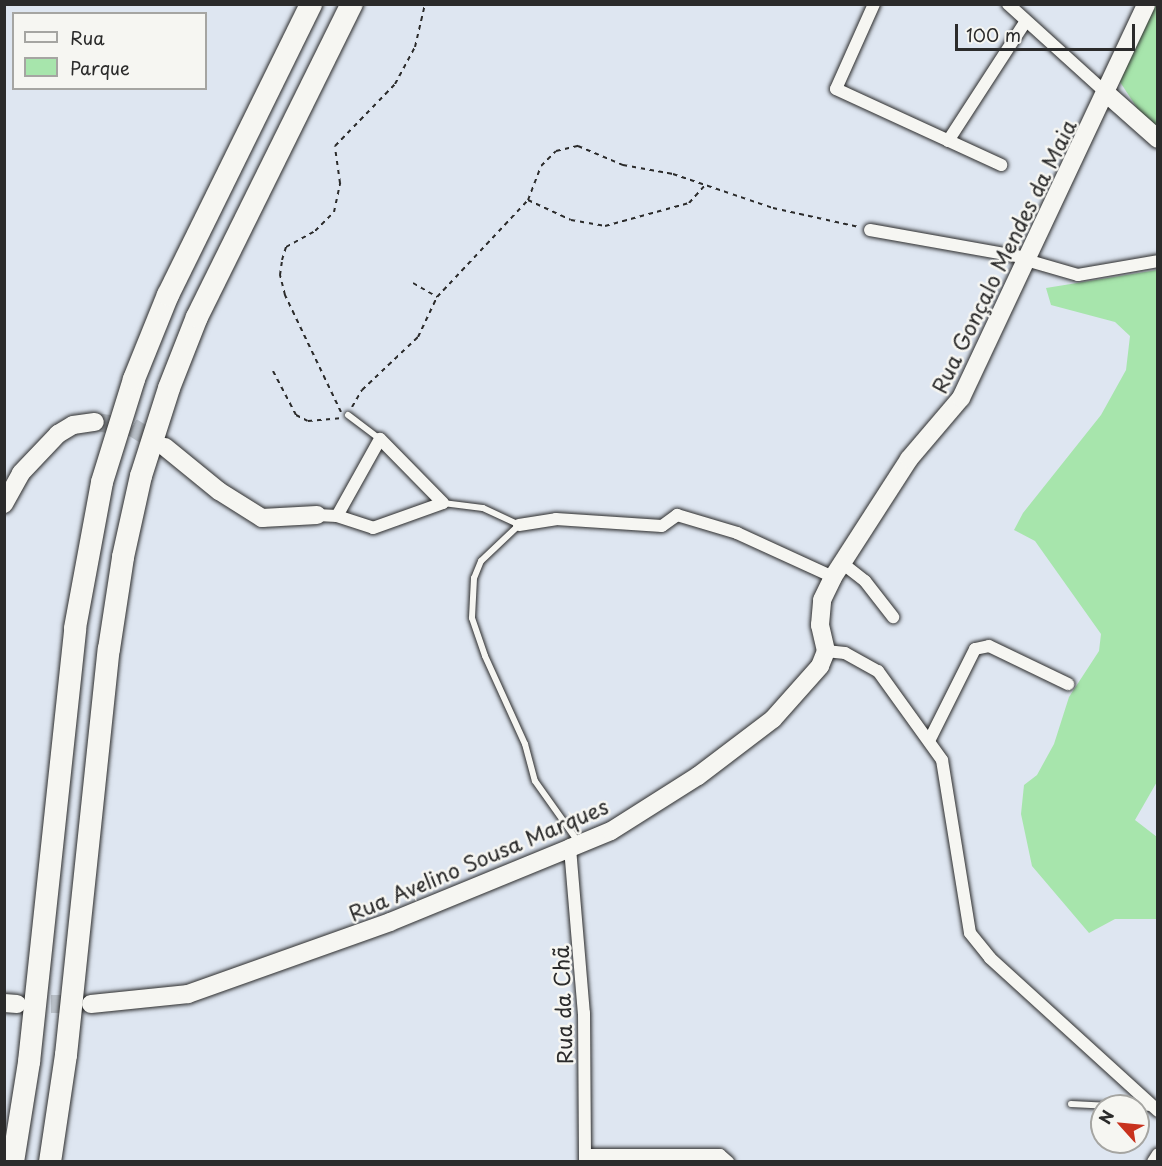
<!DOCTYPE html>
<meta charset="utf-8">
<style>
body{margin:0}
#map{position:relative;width:1162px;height:1166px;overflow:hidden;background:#dee6f1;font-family:"Playpen Sans",sans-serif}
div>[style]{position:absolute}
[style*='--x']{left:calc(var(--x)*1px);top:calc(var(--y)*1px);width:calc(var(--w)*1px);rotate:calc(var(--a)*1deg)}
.green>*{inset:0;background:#a7e5ac}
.secondary-tunnel>*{height:18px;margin-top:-9px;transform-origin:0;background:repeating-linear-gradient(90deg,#bac1c9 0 18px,transparent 0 27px)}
.path>*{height:2px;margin-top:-1px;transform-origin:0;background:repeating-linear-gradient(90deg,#2b2b2b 0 4.5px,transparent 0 9px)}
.roads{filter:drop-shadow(0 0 2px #2b2b2b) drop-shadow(0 0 2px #2b2b2b)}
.lane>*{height:6px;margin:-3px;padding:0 3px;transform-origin:3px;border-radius:3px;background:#f6f6f2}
.street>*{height:12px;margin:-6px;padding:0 6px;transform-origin:6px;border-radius:6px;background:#f6f6f2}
.secondary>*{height:18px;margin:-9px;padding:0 9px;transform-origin:9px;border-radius:9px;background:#f6f6f2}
.highway>*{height:22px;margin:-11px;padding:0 11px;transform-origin:11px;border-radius:11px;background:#f6f6f2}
span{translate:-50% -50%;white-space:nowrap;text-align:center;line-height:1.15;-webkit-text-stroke:5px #f6f6f2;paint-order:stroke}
.street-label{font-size:21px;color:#2b2b2b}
.frame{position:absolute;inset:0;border:6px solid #2b2b2b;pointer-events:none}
.legend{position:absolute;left:12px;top:12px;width:195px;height:78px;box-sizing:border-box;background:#f6f6f2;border:2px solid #a5a5a2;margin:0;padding:8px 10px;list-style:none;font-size:18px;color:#2b2b2b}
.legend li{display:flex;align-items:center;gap:12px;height:30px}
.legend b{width:30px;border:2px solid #a5a5a2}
.north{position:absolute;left:1090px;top:1094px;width:60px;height:60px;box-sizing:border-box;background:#f6f6f2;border:2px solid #a5a5a2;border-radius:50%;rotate:297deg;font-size:16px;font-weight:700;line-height:24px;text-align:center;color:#2b2b2b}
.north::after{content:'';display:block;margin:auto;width:21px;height:27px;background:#c8321e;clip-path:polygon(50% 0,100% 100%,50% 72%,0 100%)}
.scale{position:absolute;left:955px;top:24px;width:180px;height:27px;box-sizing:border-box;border:3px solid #2b2b2b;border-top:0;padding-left:8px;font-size:18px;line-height:21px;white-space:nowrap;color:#2b2b2b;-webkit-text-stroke:4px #f6f6f2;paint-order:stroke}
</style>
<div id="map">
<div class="green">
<div style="clip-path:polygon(1151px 5px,1157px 5px,1157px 130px,1141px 114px,1120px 82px)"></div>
<div style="clip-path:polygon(1157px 270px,1158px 780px,1135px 820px,1157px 837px,1157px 919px,1115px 919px,1089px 933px,1032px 866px,1021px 814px,1024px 785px,1037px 775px,1054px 744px,1069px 697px,1099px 651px,1101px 634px,1035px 541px,1014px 530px,1023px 513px,1101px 415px,1126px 370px,1130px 336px,1115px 322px,1051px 305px,1046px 288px)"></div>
</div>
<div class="secondary-tunnel">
<div style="--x:95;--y:422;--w:37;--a:8"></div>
<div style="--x:132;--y:427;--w:36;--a:32"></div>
<div style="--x:24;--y:1004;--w:59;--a:0"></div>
</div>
<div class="path">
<div style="--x:528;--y:200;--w:47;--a:24.9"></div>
<div style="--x:571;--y:220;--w:35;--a:10"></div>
<div style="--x:605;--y:226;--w:87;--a:-15.3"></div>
<div style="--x:689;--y:203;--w:24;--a:-48"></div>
<div style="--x:413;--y:283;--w:28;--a:30"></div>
<div style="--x:273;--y:371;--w:50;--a:62.4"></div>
<div style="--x:296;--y:415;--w:13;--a:27"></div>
<div style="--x:308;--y:421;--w:32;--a:-5"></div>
<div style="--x:352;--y:407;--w:20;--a:-60"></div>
<div style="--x:362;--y:390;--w:77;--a:-43.4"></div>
<div style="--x:418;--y:337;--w:44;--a:-64.6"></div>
<div style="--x:437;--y:297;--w:133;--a:-46.8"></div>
<div style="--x:528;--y:200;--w:36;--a:-69"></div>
<div style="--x:541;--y:166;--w:21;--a:-45"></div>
<div style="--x:556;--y:151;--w:23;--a:-13"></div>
<div style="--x:578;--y:146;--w:49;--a:22.9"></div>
<div style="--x:623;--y:165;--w:51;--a:10.2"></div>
<div style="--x:673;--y:174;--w:106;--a:18.8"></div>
<div style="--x:773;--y:208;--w:88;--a:12.5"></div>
<div style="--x:341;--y:412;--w:130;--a:-115.6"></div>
<div style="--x:285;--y:295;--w:21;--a:-104"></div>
<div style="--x:280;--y:275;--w:15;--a:-82"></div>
<div style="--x:282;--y:260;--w:14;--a:-73"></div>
<div style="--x:286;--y:247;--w:33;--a:-29"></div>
<div style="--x:315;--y:231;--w:27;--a:-45"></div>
<div style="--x:334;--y:212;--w:30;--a:-78"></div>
<div style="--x:340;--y:183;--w:37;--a:-98"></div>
<div style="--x:335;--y:146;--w:86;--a:-45.9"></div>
<div style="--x:395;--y:84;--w:42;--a:-61.6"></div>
<div style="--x:415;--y:47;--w:44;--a:-76.9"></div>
</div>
<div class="roads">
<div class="lane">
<div style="--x:348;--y:415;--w:40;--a:37"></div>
<div style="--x:443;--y:503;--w:40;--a:7.1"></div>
<div style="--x:483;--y:508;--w:40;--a:25"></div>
<div style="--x:519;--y:525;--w:52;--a:136.5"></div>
<div style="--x:481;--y:561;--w:18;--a:112"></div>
<div style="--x:474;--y:578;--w:40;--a:92.9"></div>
<div style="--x:472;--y:618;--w:40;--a:71.1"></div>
<div style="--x:485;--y:656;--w:97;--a:65.6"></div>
<div style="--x:525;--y:744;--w:38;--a:75"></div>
<div style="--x:535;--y:781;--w:76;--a:54.6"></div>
<div style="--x:1071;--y:1104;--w:40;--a:2.9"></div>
<div style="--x:1138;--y:1107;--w:14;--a:4"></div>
</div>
<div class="street">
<div style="--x:874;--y:4;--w:93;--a:114.1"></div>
<div style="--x:836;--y:89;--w:182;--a:24.7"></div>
<div style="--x:1008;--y:4;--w:132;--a:42.2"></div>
<div style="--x:948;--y:141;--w:143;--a:-57"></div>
<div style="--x:870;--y:230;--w:159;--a:10.1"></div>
<div style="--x:1026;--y:260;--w:54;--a:16.1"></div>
<div style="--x:1078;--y:275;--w:81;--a:-9.9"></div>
<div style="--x:317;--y:515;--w:20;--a:3"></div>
<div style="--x:337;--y:516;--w:38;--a:18"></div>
<div style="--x:373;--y:528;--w:74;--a:-19.7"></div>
<div style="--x:443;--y:503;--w:90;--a:-134.5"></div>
<div style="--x:380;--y:439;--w:88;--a:119.2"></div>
<div style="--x:519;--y:525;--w:37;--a:-9"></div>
<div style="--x:556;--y:519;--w:106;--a:3.8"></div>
<div style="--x:662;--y:526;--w:19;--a:-36"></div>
<div style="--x:677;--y:515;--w:63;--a:16.7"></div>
<div style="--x:737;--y:533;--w:106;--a:24.6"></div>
<div style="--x:842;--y:563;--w:29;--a:38"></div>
<div style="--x:865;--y:581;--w:46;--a:52.1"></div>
<div style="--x:826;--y:651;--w:19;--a:6"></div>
<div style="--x:845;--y:653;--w:38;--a:29"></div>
<div style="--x:878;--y:671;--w:110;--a:54.3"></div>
<div style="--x:942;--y:760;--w:175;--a:80.8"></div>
<div style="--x:970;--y:933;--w:32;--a:51"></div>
<div style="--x:990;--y:958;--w:227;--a:42.3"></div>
<div style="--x:929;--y:741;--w:103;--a:-63.4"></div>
<div style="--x:975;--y:649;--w:14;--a:-12"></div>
<div style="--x:989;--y:646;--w:88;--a:25.7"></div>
<div style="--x:570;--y:848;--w:166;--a:85.2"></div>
<div style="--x:584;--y:1013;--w:149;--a:89.6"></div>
<div style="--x:585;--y:1155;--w:135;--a:0"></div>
<div style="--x:720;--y:1155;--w:11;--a:41"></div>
<div style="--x:1153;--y:1162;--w:9;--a:-58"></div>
</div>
<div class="secondary">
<div style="--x:1106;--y:93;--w:69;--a:41.5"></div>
<div style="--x:165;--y:447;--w:70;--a:39.2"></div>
<div style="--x:219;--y:491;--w:51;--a:32.1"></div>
<div style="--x:262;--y:518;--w:55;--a:-3.1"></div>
<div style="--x:4;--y:504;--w:35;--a:-61"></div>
<div style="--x:21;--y:473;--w:54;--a:-46.5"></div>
<div style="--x:58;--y:434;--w:17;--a:-31"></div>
<div style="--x:73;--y:425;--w:22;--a:-8"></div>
<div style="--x:4;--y:1003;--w:13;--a:4"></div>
<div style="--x:91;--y:1004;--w:98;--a:-5.9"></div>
<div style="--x:188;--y:994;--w:214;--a:-19.6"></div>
<div style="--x:390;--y:922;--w:195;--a:-22.3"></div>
<div style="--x:570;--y:848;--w:44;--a:-22.5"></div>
<div style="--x:611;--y:831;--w:103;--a:-32.3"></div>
<div style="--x:698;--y:776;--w:94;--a:-37.2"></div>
<div style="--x:773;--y:719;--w:71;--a:-48.4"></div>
<div style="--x:820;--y:666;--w:16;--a:-68"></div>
<div style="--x:826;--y:651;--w:27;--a:-103"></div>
<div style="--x:820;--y:625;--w:25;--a:-85"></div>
<div style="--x:822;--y:600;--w:25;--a:-64"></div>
<div style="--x:833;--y:577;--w:140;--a:-57.2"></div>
<div style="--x:909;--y:459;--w:80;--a:-49.6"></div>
<div style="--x:961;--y:398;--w:435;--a:-64.8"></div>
</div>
<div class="highway">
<div style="--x:13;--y:1162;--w:101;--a:-80.9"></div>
<div style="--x:29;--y:1062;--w:436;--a:-83.9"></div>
<div style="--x:75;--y:628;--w:148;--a:-79.5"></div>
<div style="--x:102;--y:482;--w:108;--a:-72.7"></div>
<div style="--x:134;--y:379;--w:91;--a:-68"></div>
<div style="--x:168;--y:295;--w:324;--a:-63.8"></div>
<div style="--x:50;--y:1162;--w:108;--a:-81.5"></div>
<div style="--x:66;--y:1055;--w:408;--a:-84"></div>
<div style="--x:109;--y:649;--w:93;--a:-81.3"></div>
<div style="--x:123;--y:557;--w:83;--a:-77.5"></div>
<div style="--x:141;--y:476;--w:92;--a:-72.3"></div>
<div style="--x:169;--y:388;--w:76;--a:-68.5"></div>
<div style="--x:197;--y:317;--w:349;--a:-63.7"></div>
</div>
</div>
<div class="street-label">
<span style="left:1003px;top:256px;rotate:-64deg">Rua Gonçalo Mendes da Maia</span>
<span style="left:478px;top:859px;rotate:-23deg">Rua Avelino Sousa Marques</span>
<span style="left:562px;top:1005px;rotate:-92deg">Rua da Chã</span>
</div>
<div class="frame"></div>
<ul class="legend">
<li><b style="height:8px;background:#f6f6f2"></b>Rua</li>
<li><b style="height:16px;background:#a7e5ac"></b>Parque</li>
</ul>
<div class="north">N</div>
<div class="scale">100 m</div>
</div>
